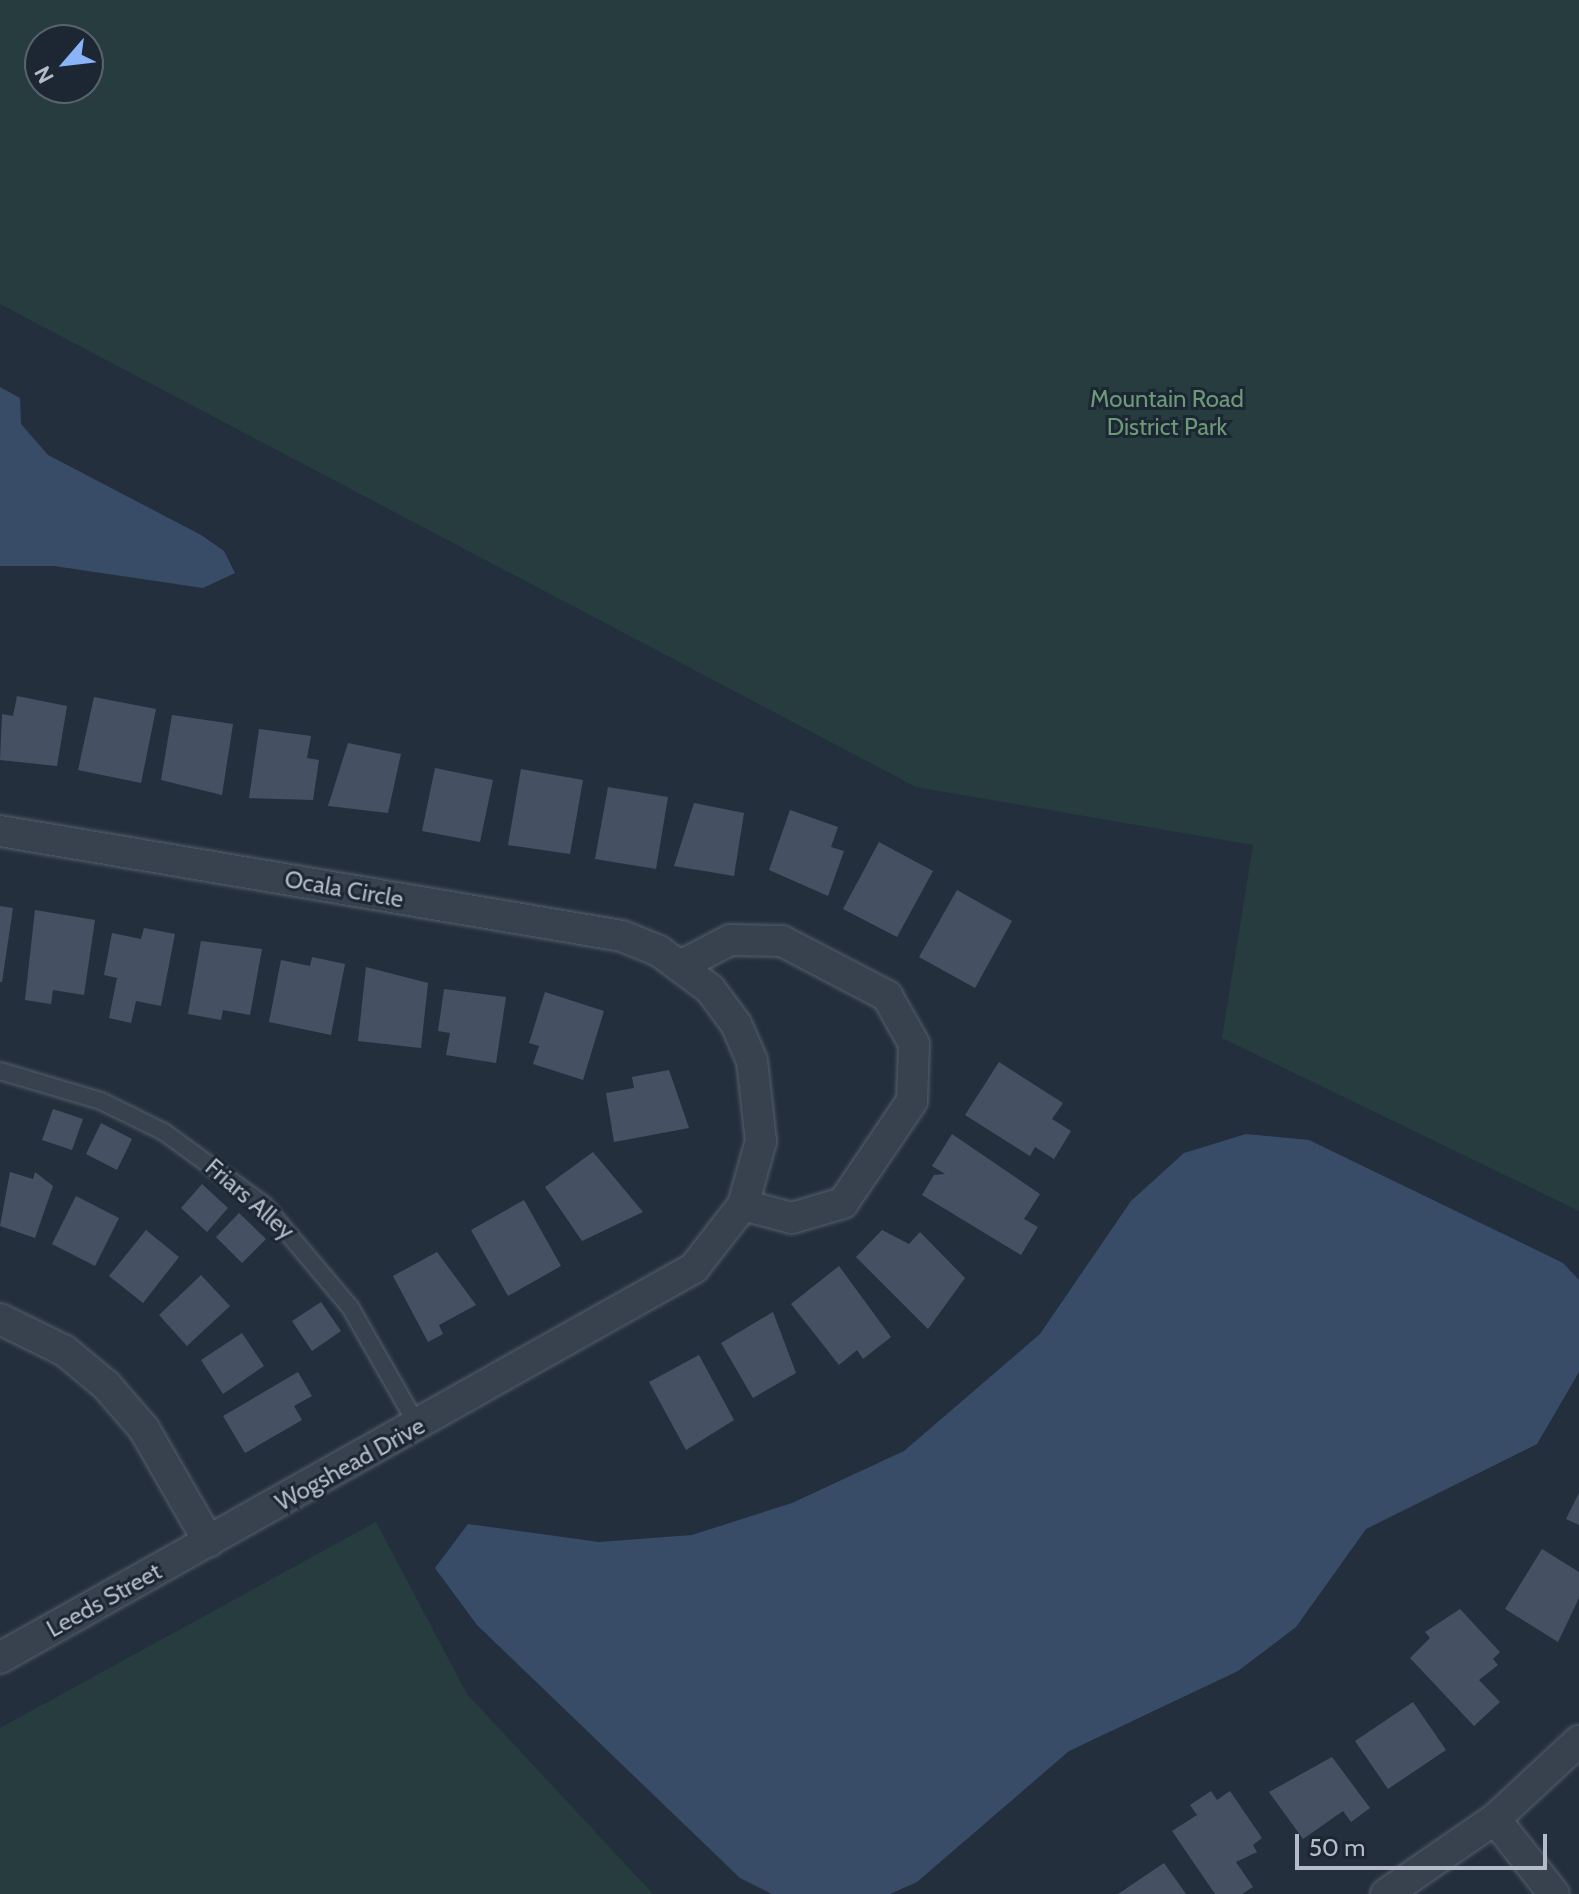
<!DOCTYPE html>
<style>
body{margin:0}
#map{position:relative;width:1579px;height:1894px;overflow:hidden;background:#242f3e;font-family:Cabin,sans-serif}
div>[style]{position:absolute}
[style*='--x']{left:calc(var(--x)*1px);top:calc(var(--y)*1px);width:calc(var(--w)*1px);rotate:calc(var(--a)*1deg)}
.green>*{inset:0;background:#263c3f}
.water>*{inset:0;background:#394c67}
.building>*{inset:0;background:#455162}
.roads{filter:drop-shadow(0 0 2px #565f6c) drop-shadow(0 0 2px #565f6c)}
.lane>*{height:16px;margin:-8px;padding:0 8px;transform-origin:8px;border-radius:8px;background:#38414e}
.street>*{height:30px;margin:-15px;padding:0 15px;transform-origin:15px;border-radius:15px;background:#38414e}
span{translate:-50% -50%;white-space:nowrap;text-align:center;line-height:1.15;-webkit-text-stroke:6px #1d2633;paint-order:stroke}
.park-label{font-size:24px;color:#6b9a76}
.street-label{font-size:24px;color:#b4bcc9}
.north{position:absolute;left:24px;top:24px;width:80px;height:80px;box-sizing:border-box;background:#1d2633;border:2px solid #59626f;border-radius:50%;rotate:242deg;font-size:22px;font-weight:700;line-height:32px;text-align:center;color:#b4bcc9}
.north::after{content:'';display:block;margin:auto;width:28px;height:36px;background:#8ab4f8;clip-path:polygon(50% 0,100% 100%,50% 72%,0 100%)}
.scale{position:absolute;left:1295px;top:1834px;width:252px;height:36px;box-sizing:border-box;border:4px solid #b4bcc9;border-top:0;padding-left:10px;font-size:24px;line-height:28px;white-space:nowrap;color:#b4bcc9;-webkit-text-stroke:6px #1d2633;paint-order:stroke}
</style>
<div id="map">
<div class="green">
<div style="clip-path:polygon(evenodd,0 0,1579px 0,1579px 1211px,1222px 1038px,1253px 845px,916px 787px,0 304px,0 0,88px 40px,88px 88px,40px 88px,40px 40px,88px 40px)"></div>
<div style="clip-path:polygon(376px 1522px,467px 1694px,653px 1894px,0 1894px,0 1728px)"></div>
</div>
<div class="water">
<div style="clip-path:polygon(0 387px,20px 398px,21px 424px,48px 455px,201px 535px,224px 551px,235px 573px,203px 588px,54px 566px,0 566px)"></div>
<div style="clip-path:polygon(1246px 1134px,1309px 1140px,1563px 1263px,1579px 1280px,1579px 1372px,1537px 1444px,1366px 1529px,1296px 1627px,1238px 1671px,1069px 1751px,917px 1882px,890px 1894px,772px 1894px,740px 1878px,477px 1625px,435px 1568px,468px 1524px,599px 1542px,692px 1535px,792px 1503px,904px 1451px,1040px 1334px,1131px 1201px,1184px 1153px)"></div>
</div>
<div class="building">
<div style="clip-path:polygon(17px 696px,67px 706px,57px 766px,0 760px,2px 714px,13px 716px)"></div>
<div style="clip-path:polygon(94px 697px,156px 709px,141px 783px,78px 770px)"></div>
<div style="clip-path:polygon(172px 715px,233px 724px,222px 795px,161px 780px)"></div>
<div style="clip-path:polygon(259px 729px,311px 736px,307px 758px,319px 760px,313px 800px,249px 798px)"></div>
<div style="clip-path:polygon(348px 743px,401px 754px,388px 813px,328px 806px)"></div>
<div style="clip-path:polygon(435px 768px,493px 780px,480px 842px,422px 831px)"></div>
<div style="clip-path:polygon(521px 769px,583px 780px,570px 854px,508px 845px)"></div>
<div style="clip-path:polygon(608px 787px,668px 797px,656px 869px,595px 859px)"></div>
<div style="clip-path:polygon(694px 803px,744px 813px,734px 876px,674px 866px)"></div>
<div style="clip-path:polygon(790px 810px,838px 827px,831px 847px,844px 851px,828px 896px,769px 870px)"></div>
<div style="clip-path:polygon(879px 842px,933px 871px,897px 937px,843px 909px)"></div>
<div style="clip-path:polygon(957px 890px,1012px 921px,975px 988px,919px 957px)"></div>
<div style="clip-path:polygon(0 906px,13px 908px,2px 982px,0 982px)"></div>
<div style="clip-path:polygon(35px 910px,95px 920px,84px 995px,53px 990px,51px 1004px,25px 1000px)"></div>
<div style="clip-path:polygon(144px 928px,175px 934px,161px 1006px,136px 1001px,131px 1023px,109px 1018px,117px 978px,104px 975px,112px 933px,141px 939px)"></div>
<div style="clip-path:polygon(201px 941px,262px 949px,250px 1015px,223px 1010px,221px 1020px,188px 1014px)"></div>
<div style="clip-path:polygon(312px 957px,345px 964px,331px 1035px,269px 1022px,281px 960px,310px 966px)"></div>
<div style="clip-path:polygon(366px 967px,428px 983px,421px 1048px,358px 1041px)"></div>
<div style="clip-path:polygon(444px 989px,506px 997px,496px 1063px,446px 1055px,450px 1033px,438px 1031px)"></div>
<div style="clip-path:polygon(545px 992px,604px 1011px,583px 1080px,533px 1064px,539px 1046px,529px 1043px)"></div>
<div style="clip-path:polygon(999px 1062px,1063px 1103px,1052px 1119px,1071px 1131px,1054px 1159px,1035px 1147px,1030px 1156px,965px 1115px)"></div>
<div style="clip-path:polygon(669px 1070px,689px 1128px,614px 1142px,606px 1093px,634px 1088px,632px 1077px)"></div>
<div style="clip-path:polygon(53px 1109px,83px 1119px,72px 1150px,42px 1140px)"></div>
<div style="clip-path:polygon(101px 1123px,132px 1139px,117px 1170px,86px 1154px)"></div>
<div style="clip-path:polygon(952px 1134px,1040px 1194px,1024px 1219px,1038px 1227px,1021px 1255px,922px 1195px,934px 1175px,945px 1174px,932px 1166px)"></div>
<div style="clip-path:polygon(593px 1152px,643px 1212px,582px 1241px,545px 1187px)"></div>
<div style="clip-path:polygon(10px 1172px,33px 1179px,35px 1172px,53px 1186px,35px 1238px,0 1226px)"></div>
<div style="clip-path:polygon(202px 1184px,228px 1208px,207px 1232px,181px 1208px)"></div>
<div style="clip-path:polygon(76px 1196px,119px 1218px,95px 1266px,52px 1244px)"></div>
<div style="clip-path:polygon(524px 1200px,561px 1266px,508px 1296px,471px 1230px)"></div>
<div style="clip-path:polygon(239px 1213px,266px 1239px,242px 1263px,216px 1237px)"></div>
<div style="clip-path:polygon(146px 1230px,179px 1257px,143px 1303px,109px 1276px)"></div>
<div style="clip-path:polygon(882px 1230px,909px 1244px,920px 1232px,965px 1278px,928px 1329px,856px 1257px)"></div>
<div style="clip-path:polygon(437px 1252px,476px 1305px,439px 1325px,443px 1334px,428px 1342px,393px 1276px)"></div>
<div style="clip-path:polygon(839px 1266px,891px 1337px,863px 1359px,857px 1350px,839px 1365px,791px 1304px)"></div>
<div style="clip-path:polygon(201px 1275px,230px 1306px,187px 1346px,159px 1315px)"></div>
<div style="clip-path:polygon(321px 1302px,341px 1331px,312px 1351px,292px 1321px)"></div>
<div style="clip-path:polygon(773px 1312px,796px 1373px,753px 1398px,721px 1343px)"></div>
<div style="clip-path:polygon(242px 1333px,264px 1366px,223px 1394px,201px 1360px)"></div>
<div style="clip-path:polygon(699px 1355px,734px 1420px,686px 1450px,649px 1382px)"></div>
<div style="clip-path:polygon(298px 1372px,312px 1396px,294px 1406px,302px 1420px,245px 1453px,223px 1416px)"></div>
<div style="clip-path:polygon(1579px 1493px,1579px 1525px,1566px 1519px)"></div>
<div style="clip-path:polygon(1542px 1549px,1579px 1572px,1579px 1598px,1558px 1642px,1505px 1609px)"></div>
<div style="clip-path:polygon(1460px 1609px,1500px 1652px,1493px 1659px,1498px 1665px,1479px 1680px,1500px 1702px,1474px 1726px,1410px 1658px,1430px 1638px,1425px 1632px)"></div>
<div style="clip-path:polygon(1413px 1702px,1446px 1750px,1388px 1789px,1355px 1741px)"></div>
<div style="clip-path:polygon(1332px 1757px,1370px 1808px,1351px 1822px,1343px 1811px,1303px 1839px,1269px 1792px)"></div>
<div style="clip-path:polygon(1211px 1791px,1217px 1800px,1230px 1791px,1262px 1838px,1253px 1845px,1257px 1852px,1236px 1862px,1253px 1887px,1242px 1894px,1215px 1894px,1172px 1831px,1197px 1815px,1190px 1805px)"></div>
<div style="clip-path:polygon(1164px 1863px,1186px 1894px,1118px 1894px)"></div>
</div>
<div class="roads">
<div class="lane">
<div style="--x:0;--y:1071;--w:105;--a:16.5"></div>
<div style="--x:101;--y:1101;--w:70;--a:26.2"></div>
<div style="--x:164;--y:1132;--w:124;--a:36.1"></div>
<div style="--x:264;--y:1205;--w:133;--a:49.9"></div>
<div style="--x:350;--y:1307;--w:137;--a:60.3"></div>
</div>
<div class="street">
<div style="--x:0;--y:831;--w:631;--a:9.58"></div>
<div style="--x:622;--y:936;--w:40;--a:22"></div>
<div style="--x:659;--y:951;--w:64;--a:36.7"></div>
<div style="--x:710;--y:989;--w:44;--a:53.4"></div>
<div style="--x:736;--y:1024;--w:40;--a:66.6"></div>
<div style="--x:752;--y:1061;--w:81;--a:83.6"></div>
<div style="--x:761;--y:1141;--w:66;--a:105.7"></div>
<div style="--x:743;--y:1205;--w:80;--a:127.9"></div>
<div style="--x:694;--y:1268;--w:796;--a:150.67"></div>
<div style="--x:682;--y:965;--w:54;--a:-27.5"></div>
<div style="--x:730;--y:940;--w:52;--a:1.1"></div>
<div style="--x:782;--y:941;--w:119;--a:27.6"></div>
<div style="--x:887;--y:996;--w:55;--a:60.6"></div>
<div style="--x:914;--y:1044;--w:57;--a:92"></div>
<div style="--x:912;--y:1101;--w:123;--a:124.1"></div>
<div style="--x:843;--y:1203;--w:53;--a:163.6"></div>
<div style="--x:792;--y:1218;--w:51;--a:-165.1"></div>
<div style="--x:0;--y:1319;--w:72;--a:26.2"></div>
<div style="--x:65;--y:1351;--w:53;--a:39.7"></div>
<div style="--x:106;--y:1385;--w:58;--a:49.2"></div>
<div style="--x:144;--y:1429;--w:130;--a:60.1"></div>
<div style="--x:1495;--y:1819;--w:95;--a:51.8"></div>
<div style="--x:1386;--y:1894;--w:132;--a:-34.5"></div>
<div style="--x:1495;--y:1819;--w:115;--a:-42.9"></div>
</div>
</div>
<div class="park-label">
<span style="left:1167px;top:413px">Mountain Road<br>District Park</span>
</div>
<div class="street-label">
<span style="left:344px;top:889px;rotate:10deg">Ocala Circle</span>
<span style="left:250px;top:1199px;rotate:41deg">Friars Alley</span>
<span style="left:350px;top:1464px;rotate:-29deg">Wogshead Drive</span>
<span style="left:104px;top:1600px;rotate:-29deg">Leeds Street</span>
</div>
<div class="north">N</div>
<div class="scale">50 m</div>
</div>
